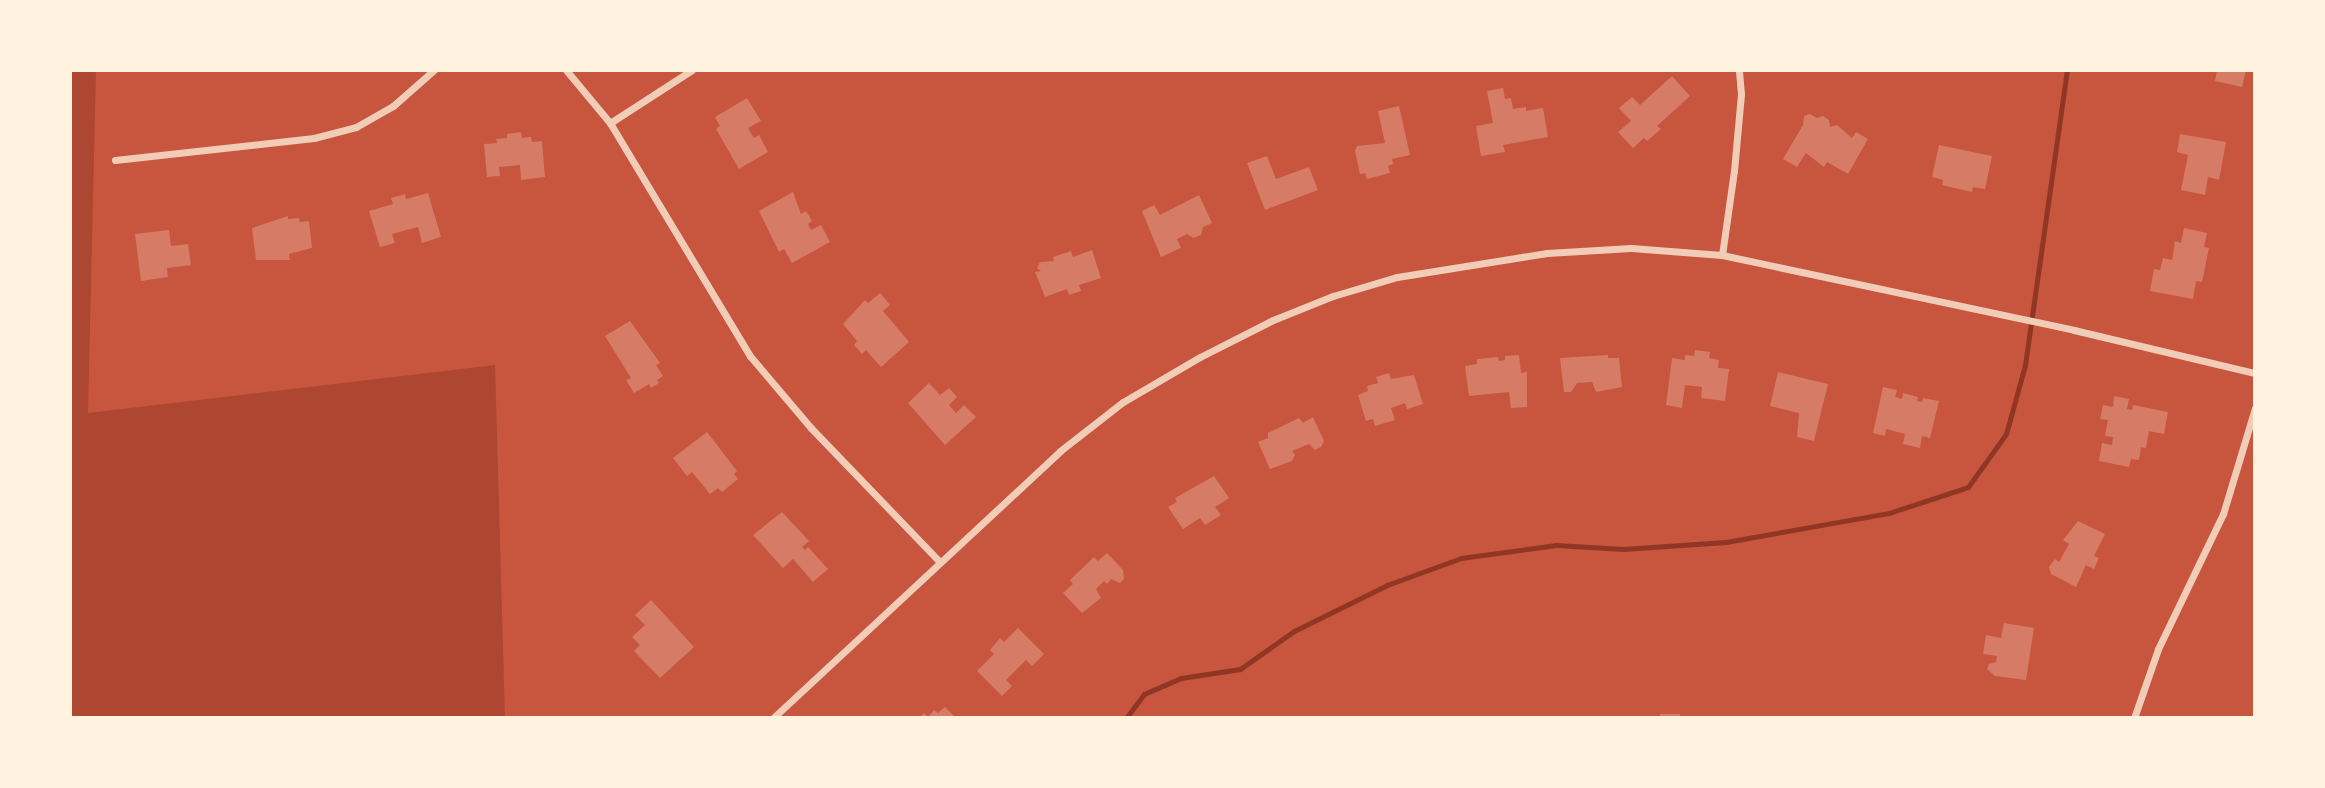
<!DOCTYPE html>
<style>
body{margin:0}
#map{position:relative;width:2325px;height:788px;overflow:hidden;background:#c8553d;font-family:"IBM Plex Serif",serif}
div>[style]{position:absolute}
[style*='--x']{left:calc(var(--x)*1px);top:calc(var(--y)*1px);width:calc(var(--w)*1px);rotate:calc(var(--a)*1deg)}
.green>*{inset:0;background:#ae4732}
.stream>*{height:5px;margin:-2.5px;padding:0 2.5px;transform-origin:2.5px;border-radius:2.5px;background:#8f3625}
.building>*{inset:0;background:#d67c66}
.minor>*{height:7px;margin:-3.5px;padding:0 3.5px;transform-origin:3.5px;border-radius:3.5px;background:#f1ccb7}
span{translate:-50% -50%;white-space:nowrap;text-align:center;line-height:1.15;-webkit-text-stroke:7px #fff3e0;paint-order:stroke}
.frame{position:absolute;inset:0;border:72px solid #fff3e0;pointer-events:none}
</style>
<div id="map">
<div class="green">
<div style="clip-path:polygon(70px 70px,96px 70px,88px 413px,495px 365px,505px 718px,70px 718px)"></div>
</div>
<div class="stream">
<div style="--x:1126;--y:718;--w:30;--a:-53"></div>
<div style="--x:1144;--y:694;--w:40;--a:-23.4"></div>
<div style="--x:1181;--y:678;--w:60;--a:-8.7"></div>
<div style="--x:1240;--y:669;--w:66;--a:-35.1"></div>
<div style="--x:1294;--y:631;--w:104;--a:-26.3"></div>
<div style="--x:1387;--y:585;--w:79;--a:-20"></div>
<div style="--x:1461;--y:558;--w:96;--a:-7.8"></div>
<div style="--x:1556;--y:545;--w:67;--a:3.4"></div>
<div style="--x:1623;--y:549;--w:103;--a:-3.9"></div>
<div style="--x:1726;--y:542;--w:166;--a:-10.1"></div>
<div style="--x:1889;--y:513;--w:83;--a:-18.2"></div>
<div style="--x:1968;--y:487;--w:65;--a:-54.4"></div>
<div style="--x:2006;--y:434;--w:72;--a:-74.6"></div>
<div style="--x:2025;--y:365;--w:298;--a:-81.9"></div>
</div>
<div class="building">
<div style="clip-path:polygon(2217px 70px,2246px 70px,2242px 87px,2215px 81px)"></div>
<div style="clip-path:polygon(1672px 76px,1690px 96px,1657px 126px,1661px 129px,1647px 141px,1644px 138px,1633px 148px,1618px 132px,1631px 121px,1619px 108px,1632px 97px,1640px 105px)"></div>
<div style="clip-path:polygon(1503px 88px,1505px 99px,1511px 98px,1513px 109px,1526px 107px,1526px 111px,1543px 108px,1548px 137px,1503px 145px,1505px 152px,1481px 156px,1476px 126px,1493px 123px,1487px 91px)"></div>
<div style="clip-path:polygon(747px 98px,761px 121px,748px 128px,754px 138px,759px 135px,768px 152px,739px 169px,716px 129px,720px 126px,715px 117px)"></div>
<div style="clip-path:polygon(1399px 106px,1410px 155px,1392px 159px,1393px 164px,1388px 166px,1390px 173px,1367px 179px,1365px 173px,1360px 174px,1355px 151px,1357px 146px,1385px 143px,1378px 111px)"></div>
<div style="clip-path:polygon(1810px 114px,1817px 118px,1823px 116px,1829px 120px,1830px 127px,1837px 125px,1852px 138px,1856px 132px,1868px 139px,1848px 174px,1827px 162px,1824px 167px,1806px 153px,1797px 167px,1783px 159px,1803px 125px,1804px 116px)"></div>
<div style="clip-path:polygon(521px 132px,522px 138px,531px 137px,532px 142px,542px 141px,545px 177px,521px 180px,520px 165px,499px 167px,500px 176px,487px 177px,484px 144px,497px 143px,496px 139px,507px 138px,507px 134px)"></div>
<div style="clip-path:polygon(2180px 134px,2226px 142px,2219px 180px,2208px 177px,2205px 195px,2181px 190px,2188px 155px,2177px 152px)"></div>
<div style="clip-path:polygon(1939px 145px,1992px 156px,1985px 189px,1973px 187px,1972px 192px,1942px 185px,1943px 180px,1932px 177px)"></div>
<div style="clip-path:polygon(1267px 156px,1276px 179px,1309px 167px,1318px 190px,1265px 210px,1247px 163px)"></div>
<div style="clip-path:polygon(793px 192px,801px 214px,806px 211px,812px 221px,808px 224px,811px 230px,821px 225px,830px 242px,792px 263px,784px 249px,779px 252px,759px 211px)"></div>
<div style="clip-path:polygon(428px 193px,441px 237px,422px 243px,418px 227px,392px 234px,395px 243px,380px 247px,369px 211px,393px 204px,391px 198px,405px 194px,406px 199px)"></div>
<div style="clip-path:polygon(1199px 195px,1212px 223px,1203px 227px,1201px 235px,1193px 238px,1187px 234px,1177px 239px,1181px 248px,1161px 257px,1142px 211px,1154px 205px,1160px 215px)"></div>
<div style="clip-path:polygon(288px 216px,288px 219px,299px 218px,300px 222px,309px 221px,312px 248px,289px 254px,290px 260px,256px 260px,252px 228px)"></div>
<div style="clip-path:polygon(2184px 228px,2207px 233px,2204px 247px,2209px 248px,2202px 282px,2196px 281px,2193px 299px,2150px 291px,2154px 269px,2160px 270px,2163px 258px,2172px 260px,2175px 241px,2181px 243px)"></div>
<div style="clip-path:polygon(169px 230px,171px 246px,188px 244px,191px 265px,167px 268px,168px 277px,141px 281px,135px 234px)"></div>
<div style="clip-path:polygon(1092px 250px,1101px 278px,1079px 285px,1081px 291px,1069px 295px,1067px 289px,1045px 297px,1035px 272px,1041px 271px,1037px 268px,1040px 262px,1054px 261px,1053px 257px,1071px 251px,1073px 257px)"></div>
<div style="clip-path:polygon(880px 293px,890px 305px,883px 311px,909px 342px,881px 367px,866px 350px,862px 354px,854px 345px,857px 341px,843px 324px,865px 300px,868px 303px)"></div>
<div style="clip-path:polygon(630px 321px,660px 363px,656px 365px,663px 376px,657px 380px,659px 383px,651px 388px,649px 384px,634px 393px,626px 380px,631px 378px,605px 336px)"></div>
<div style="clip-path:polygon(1695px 350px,1710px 352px,1709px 358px,1719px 360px,1718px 368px,1729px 369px,1725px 401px,1701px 398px,1702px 387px,1685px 385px,1682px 408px,1666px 405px,1672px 358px,1685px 360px,1685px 355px,1694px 356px)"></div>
<div style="clip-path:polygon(1519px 355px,1521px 373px,1527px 372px,1527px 407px,1511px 408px,1509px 392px,1469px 396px,1465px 366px,1477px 364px,1477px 359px,1498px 357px,1499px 361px,1505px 360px,1505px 356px)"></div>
<div style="clip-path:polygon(1608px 355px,1608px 358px,1619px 358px,1622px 387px,1596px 392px,1592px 382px,1577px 383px,1571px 392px,1564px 392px,1560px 358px)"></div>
<div style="clip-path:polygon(1778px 372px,1828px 384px,1814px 441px,1797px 437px,1799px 413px,1770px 406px)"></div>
<div style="clip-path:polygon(1389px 373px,1391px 379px,1414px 375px,1423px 404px,1407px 409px,1405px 403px,1391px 408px,1395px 420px,1375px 426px,1373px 419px,1366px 421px,1358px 395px,1368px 391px,1367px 386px,1378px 383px,1376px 377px)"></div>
<div style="clip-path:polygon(929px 383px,940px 395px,949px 388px,957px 397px,949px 405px,956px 413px,964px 405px,976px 417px,945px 445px,908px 403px)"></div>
<div style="clip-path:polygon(1883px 387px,1897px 390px,1895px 397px,1902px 399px,1903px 393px,1918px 397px,1917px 401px,1922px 402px,1923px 398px,1939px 401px,1930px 438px,1922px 436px,1920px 448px,1903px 444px,1905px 434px,1886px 429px,1885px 436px,1873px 433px)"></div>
<div style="clip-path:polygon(2114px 396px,2129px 399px,2127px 409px,2132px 410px,2133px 405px,2168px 412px,2164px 434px,2149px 431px,2146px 448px,2141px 447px,2139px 460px,2131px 459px,2129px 467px,2099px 461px,2102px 443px,2112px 445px,2113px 437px,2105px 436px,2108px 420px,2100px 419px,2103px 405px,2113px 407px)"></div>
<div style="clip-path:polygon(1313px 417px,1324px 441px,1321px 447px,1315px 450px,1309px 444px,1292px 451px,1295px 455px,1292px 461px,1270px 469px,1258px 442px,1268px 438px,1268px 433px,1299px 418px,1303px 423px)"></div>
<div style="clip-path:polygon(707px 432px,737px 471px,734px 474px,738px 479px,722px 492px,718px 488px,710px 494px,692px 472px,687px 476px,673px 458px)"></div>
<div style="clip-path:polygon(1214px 476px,1229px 498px,1215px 507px,1221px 515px,1205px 525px,1200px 518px,1183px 529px,1168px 507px,1177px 502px,1175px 498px)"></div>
<div style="clip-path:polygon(782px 512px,809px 541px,802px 547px,805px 550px,808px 547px,828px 569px,813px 582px,793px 559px,783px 568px,753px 535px)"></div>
<div style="clip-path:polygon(2078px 521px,2105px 534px,2094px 556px,2099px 558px,2094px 569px,2086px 565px,2076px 587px,2051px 574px,2049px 567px,2055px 559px,2059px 562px,2069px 544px,2063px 540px)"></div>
<div style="clip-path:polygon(1107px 553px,1123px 570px,1124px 579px,1120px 583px,1111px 579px,1107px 584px,1104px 581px,1096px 589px,1101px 598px,1082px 613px,1063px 593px,1073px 584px,1070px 580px,1094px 557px,1098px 561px)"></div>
<div style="clip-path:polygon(651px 600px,694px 647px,660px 678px,634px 651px,640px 645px,632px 637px,645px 625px,635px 615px)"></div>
<div style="clip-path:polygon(2004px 623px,2034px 628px,2026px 680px,1995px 676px,1987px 669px,1989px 664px,1996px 662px,1997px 656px,1983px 654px,1986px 635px,2001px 638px)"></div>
<div style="clip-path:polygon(1018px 628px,1044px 654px,1032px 666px,1026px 660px,1006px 680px,1012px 686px,1002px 696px,977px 671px,994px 654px,990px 650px,1000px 638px,1004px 642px)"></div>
<div style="clip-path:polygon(945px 707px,956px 718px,919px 718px,924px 713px,928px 717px,934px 710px,938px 713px)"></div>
<div style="clip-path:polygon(1660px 714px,1680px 714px,1680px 718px,1660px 718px)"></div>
</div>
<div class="minor">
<div style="--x:566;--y:70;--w:69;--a:50.3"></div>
<div style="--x:610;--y:123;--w:272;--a:59"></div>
<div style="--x:750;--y:356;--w:94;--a:49.7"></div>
<div style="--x:811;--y:428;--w:185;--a:46.1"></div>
<div style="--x:610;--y:123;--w:98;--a:-32.9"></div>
<div style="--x:115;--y:160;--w:200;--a:-6.3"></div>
<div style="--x:314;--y:138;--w:43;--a:-14.7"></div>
<div style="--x:356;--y:127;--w:43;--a:-29.6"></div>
<div style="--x:393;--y:106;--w:55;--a:-41.3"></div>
<div style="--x:1722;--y:255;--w:85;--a:-81.9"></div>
<div style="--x:1734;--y:171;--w:77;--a:-84.8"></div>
<div style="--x:1741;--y:94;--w:24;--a:-95"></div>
<div style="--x:773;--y:718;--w:392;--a:-42.9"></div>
<div style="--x:1060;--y:451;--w:80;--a:-37.9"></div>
<div style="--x:1123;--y:402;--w:89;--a:-30.3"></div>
<div style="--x:1200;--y:357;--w:82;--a:-26.9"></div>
<div style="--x:1273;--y:320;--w:65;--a:-21.8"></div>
<div style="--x:1333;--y:296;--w:67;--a:-16.5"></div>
<div style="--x:1397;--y:277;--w:152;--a:-9.1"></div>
<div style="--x:1547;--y:253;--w:84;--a:-3.4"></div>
<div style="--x:1631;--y:248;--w:91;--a:4.4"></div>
<div style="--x:1722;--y:255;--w:360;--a:12"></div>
<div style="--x:2074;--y:330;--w:186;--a:13.4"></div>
<div style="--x:2134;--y:718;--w:73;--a:-70.8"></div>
<div style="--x:2158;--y:649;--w:150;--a:-64.3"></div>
<div style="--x:2223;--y:514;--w:111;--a:-73.2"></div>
</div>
<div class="frame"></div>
</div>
